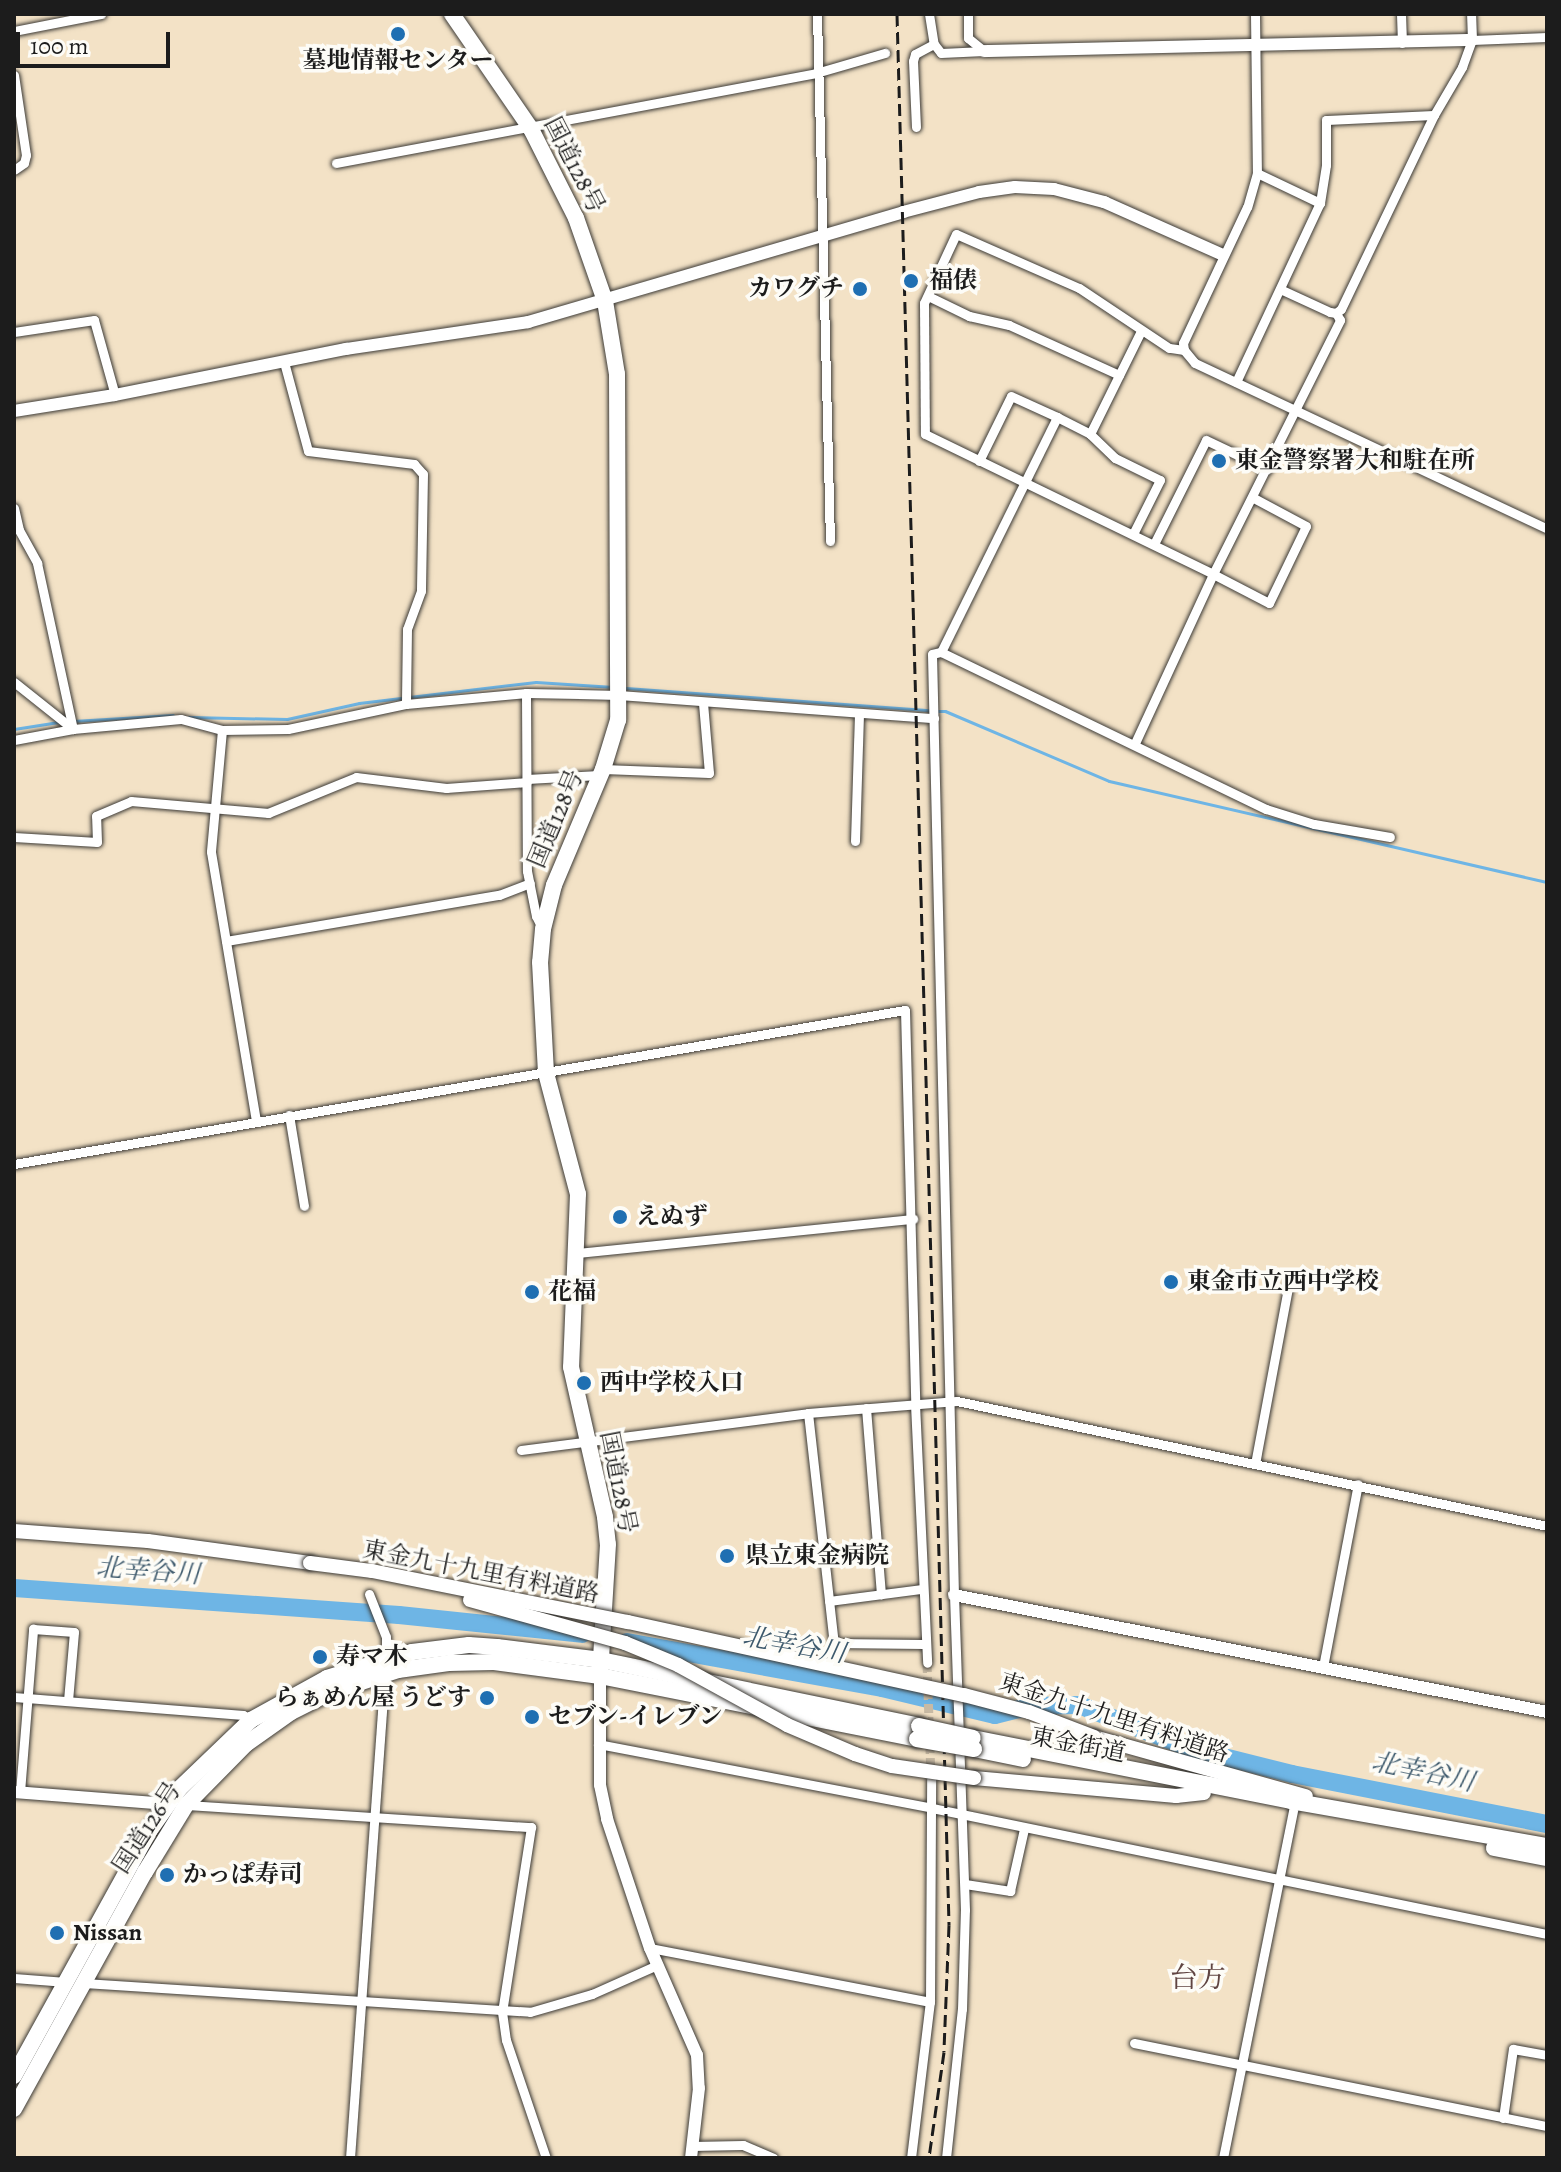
<!DOCTYPE html>
<meta charset="utf-8">
<style>
body{margin:0}
#map{position:relative;width:1561px;height:2172px;overflow:hidden;background:#f3e2c6;font-family:Alegreya,"Noto Serif JP",serif}
div>[style]{position:absolute}
[style*='--x']{left:calc(var(--x)*1px);top:calc(var(--y)*1px);width:calc(var(--w)*1px);rotate:calc(var(--a)*1deg)}
.stream>*{height:3px;margin:-1.5px;padding:0 1.5px;transform-origin:1.5px;border-radius:1.5px;background:#6eb5e5}
.river>*{height:18px;margin:-9px;padding:0 9px;transform-origin:9px;border-radius:9px;background:#6eb5e5}
.street-tunnel>*{height:9px;margin-top:-4.5px;transform-origin:0;background:repeating-linear-gradient(90deg,#c8baa4 0 9px,transparent 0 13.5px)}
.roads{filter:drop-shadow(0 0 2px #3c3a36) drop-shadow(0 0 2px #3c3a36)}
.street>*{height:9px;margin:-4.5px;padding:0 4.5px;transform-origin:4.5px;border-radius:4.5px;background:#fff}
.secondary>*{height:12px;margin:-6px;padding:0 6px;transform-origin:6px;border-radius:6px;background:#fff}
.primary>*{height:14px;margin:-7px;padding:0 7px;transform-origin:7px;border-radius:7px;background:#fff}
.highway>*{height:16px;margin:-8px;padding:0 8px;transform-origin:8px;border-radius:8px;background:#fff}
.rail>*{height:3px;margin-top:-1.5px;transform-origin:0;background:repeating-linear-gradient(90deg,#1c1c1c 0 12px,transparent 0 18px)}
.bridges{filter:drop-shadow(0 0 2px #3c3a36) drop-shadow(0 0 2px #3c3a36)}
.primary-bridge>*{height:14px;margin:-7px;padding:0 7px;transform-origin:7px;border-radius:7px;background:#fff}
.highway-bridge>*{height:16px;margin:-8px;padding:0 8px;transform-origin:8px;border-radius:8px;background:#fff}
.dots>*{width:22px;height:22px;translate:-50% -50%;box-sizing:border-box;border:4px solid #fdfcf7;border-radius:50%}
span{translate:-50% -50%;white-space:nowrap;text-align:center;line-height:1.15;-webkit-text-stroke:7px #fdfcf7;paint-order:stroke}
.poi-label{font-size:24px;color:#1c1c1c;font-weight:700}
.left{translate:0 -50%;text-align:left}
.right{translate:-100% -50%;text-align:right}
.street-label{font-size:24px;color:#1c1c1c}
.water-label{font-size:26px;color:#3d596c;font-style:italic}
.quarter-label{font-size:28px;color:#604542}
.frame{position:absolute;inset:0;border:16px solid #1c1c1c;pointer-events:none}
.scale{position:absolute;left:16px;top:32px;width:154px;height:36px;box-sizing:border-box;border:4px solid #1c1c1c;border-top:0;padding-left:10px;font-size:24px;line-height:28px;white-space:nowrap;color:#1c1c1c;-webkit-text-stroke:6px #fdfcf7;paint-order:stroke}
</style>
<div id="map">
<div class="stream">
<div style="--x:626;--y:688;--w:304;--a:4.2"></div>
<div style="--x:937;--y:711;--w:8;--a:0"></div>
<div style="--x:945;--y:711;--w:178;--a:23.1"></div>
<div style="--x:1109;--y:781;--w:449;--a:13"></div>
<div style="--x:189;--y:717;--w:98;--a:1.2"></div>
<div style="--x:287;--y:719;--w:74;--a:-12.5"></div>
<div style="--x:359;--y:703;--w:178;--a:-6.8"></div>
<div style="--x:536;--y:682;--w:78;--a:3.7"></div>
<div style="--x:73;--y:721;--w:100;--a:-3.4"></div>
<div style="--x:14;--y:729;--w:45;--a:-9"></div>
</div>
<div class="river">
<div style="--x:14;--y:1588;--w:386;--a:4"></div>
<div style="--x:399;--y:1615;--w:184;--a:5.9"></div>
<div style="--x:627;--y:1642;--w:259;--a:10.2"></div>
<div style="--x:882;--y:1688;--w:116;--a:13.4"></div>
<div style="--x:995;--y:1715;--w:36;--a:-14"></div>
<div style="--x:1030;--y:1706;--w:49;--a:-1.2"></div>
<div style="--x:1079;--y:1705;--w:121;--a:21.3"></div>
<div style="--x:1192;--y:1749;--w:103;--a:14"></div>
<div style="--x:1292;--y:1774;--w:260;--a:11.1"></div>
</div>
<div class="street-tunnel">
<div style="--x:927;--y:1663;--w:113;--a:88"></div>
</div>
<div class="roads">
<div class="street">
<div style="--x:817;--y:14;--w:527;--a:88.59"></div>
<div style="--x:929;--y:14;--w:30;--a:81"></div>
<div style="--x:934;--y:44;--w:11;--a:52"></div>
<div style="--x:941;--y:53;--w:43;--a:-2.7"></div>
<div style="--x:968;--y:14;--w:24;--a:90"></div>
<div style="--x:968;--y:38;--w:21;--a:39"></div>
<div style="--x:1255;--y:14;--w:159;--a:89.3"></div>
<div style="--x:1257;--y:173;--w:35;--a:106"></div>
<div style="--x:1247;--y:207;--w:150;--a:115.2"></div>
<div style="--x:1183;--y:343;--w:7;--a:82"></div>
<div style="--x:1184;--y:350;--w:17;--a:50"></div>
<div style="--x:1195;--y:363;--w:389;--a:25.2"></div>
<div style="--x:1401;--y:14;--w:29;--a:88"></div>
<div style="--x:14;--y:31;--w:89;--a:-11.1"></div>
<div style="--x:1472;--y:40;--w:75;--a:-2.3"></div>
<div style="--x:14;--y:75;--w:81;--a:81.5"></div>
<div style="--x:26;--y:155;--w:8;--a:104"></div>
<div style="--x:24;--y:163;--w:12;--a:145"></div>
<div style="--x:916;--y:127;--w:66;--a:-92.6"></div>
<div style="--x:913;--y:61;--w:7;--a:-74"></div>
<div style="--x:915;--y:54;--w:21;--a:-28"></div>
<div style="--x:336;--y:163;--w:488;--a:-10.6"></div>
<div style="--x:816;--y:73;--w:72;--a:-16.2"></div>
<div style="--x:1257;--y:173;--w:70;--a:25.5"></div>
<div style="--x:1280;--y:289;--w:55;--a:24.7"></div>
<div style="--x:1330;--y:312;--w:6;--a:9"></div>
<div style="--x:1336;--y:313;--w:6;--a:-39"></div>
<div style="--x:1341;--y:309;--w:215;--a:-64.4"></div>
<div style="--x:1434;--y:115;--w:56;--a:-59.7"></div>
<div style="--x:1462;--y:67;--w:29;--a:-70"></div>
<div style="--x:1472;--y:40;--w:26;--a:-92"></div>
<div style="--x:928;--y:296;--w:46;--a:26"></div>
<div style="--x:969;--y:316;--w:41;--a:12.7"></div>
<div style="--x:1009;--y:325;--w:121;--a:24.4"></div>
<div style="--x:14;--y:332;--w:81;--a:-8.5"></div>
<div style="--x:94;--y:320;--w:78;--a:74.4"></div>
<div style="--x:1184;--y:350;--w:15;--a:-172"></div>
<div style="--x:1169;--y:348;--w:108;--a:-146.3"></div>
<div style="--x:1079;--y:288;--w:134;--a:-156.3"></div>
<div style="--x:956;--y:234;--w:76;--a:114.9"></div>
<div style="--x:924;--y:303;--w:131;--a:89.6"></div>
<div style="--x:925;--y:434;--w:320;--a:25.9"></div>
<div style="--x:1213;--y:574;--w:284;--a:-63.4"></div>
<div style="--x:1340;--y:320;--w:8;--a:-120"></div>
<div style="--x:284;--y:362;--w:92;--a:74.9"></div>
<div style="--x:308;--y:451;--w:107;--a:7"></div>
<div style="--x:414;--y:464;--w:13;--a:48"></div>
<div style="--x:423;--y:474;--w:117;--a:91"></div>
<div style="--x:421;--y:591;--w:40;--a:110.2"></div>
<div style="--x:407;--y:629;--w:75;--a:90.8"></div>
<div style="--x:1236;--y:382;--w:198;--a:-64.9"></div>
<div style="--x:1320;--y:203;--w:38;--a:-81"></div>
<div style="--x:1326;--y:165;--w:45;--a:-90"></div>
<div style="--x:1326;--y:120;--w:108;--a:-2.7"></div>
<div style="--x:1090;--y:434;--w:115;--a:-63.7"></div>
<div style="--x:979;--y:461;--w:72;--a:-63.8"></div>
<div style="--x:1011;--y:396;--w:51;--a:24.5"></div>
<div style="--x:1057;--y:417;--w:37;--a:27"></div>
<div style="--x:1090;--y:434;--w:35;--a:44"></div>
<div style="--x:1115;--y:458;--w:50;--a:26.1"></div>
<div style="--x:1160;--y:480;--w:60;--a:116.6"></div>
<div style="--x:14;--y:508;--w:23;--a:77"></div>
<div style="--x:19;--y:530;--w:38;--a:61"></div>
<div style="--x:37;--y:563;--w:170;--a:77.8"></div>
<div style="--x:1154;--y:544;--w:116;--a:-63.4"></div>
<div style="--x:1206;--y:440;--w:68;--a:25.4"></div>
<div style="--x:941;--y:652;--w:361;--a:25.8"></div>
<div style="--x:1266;--y:809;--w:50;--a:17.4"></div>
<div style="--x:1314;--y:824;--w:77;--a:9.7"></div>
<div style="--x:14;--y:682;--w:75;--a:38.5"></div>
<div style="--x:526;--y:693;--w:178;--a:89.7"></div>
<div style="--x:527;--y:871;--w:46;--a:78.7"></div>
<div style="--x:536;--y:916;--w:13;--a:63"></div>
<div style="--x:222;--y:730;--w:122;--a:95.2"></div>
<div style="--x:211;--y:852;--w:273;--a:80.5"></div>
<div style="--x:14;--y:740;--w:60;--a:-10.6"></div>
<div style="--x:73;--y:729;--w:108;--a:-5.3"></div>
<div style="--x:181;--y:719;--w:42;--a:15"></div>
<div style="--x:222;--y:730;--w:66;--a:-0.9"></div>
<div style="--x:288;--y:729;--w:121;--a:-12"></div>
<div style="--x:406;--y:704;--w:121;--a:-5.2"></div>
<div style="--x:526;--y:693;--w:93;--a:1.2"></div>
<div style="--x:619;--y:695;--w:316;--a:4.2"></div>
<div style="--x:1135;--y:743;--w:186;--a:-65.2"></div>
<div style="--x:1213;--y:574;--w:63;--a:27.4"></div>
<div style="--x:1269;--y:603;--w:85;--a:-64.3"></div>
<div style="--x:1306;--y:526;--w:61;--a:-151.8"></div>
<div style="--x:603;--y:769;--w:106;--a:2.2"></div>
<div style="--x:709;--y:773;--w:70;--a:-94.9"></div>
<div style="--x:527;--y:779;--w:72;--a:-3.2"></div>
<div style="--x:14;--y:837;--w:83;--a:3.4"></div>
<div style="--x:97;--y:842;--w:26;--a:-92"></div>
<div style="--x:96;--y:816;--w:38;--a:-23"></div>
<div style="--x:131;--y:801;--w:138;--a:5"></div>
<div style="--x:268;--y:813;--w:95;--a:-22.2"></div>
<div style="--x:356;--y:777;--w:91;--a:7"></div>
<div style="--x:446;--y:788;--w:81;--a:-4.2"></div>
<div style="--x:855;--y:841;--w:128;--a:-88.2"></div>
<div style="--x:226;--y:941;--w:277;--a:-9.6"></div>
<div style="--x:499;--y:895;--w:33;--a:-21"></div>
<div style="--x:289;--y:1115;--w:92;--a:80.6"></div>
<div style="--x:14;--y:1164;--w:904;--a:-9.81"></div>
<div style="--x:905;--y:1010;--w:394;--a:88.5"></div>
<div style="--x:915;--y:1404;--w:259;--a:87.3"></div>
<div style="--x:577;--y:1253;--w:338;--a:-5.8"></div>
<div style="--x:866;--y:1408;--w:187;--a:85.4"></div>
<div style="--x:808;--y:1413;--w:231;--a:83.6"></div>
<div style="--x:834;--y:1643;--w:90;--a:0.6"></div>
<div style="--x:521;--y:1450;--w:289;--a:-7.3"></div>
<div style="--x:808;--y:1413;--w:149;--a:-4.6"></div>
<div style="--x:957;--y:1401;--w:603;--a:11.96"></div>
<div style="--x:1255;--y:1464;--w:184;--a:-79.4"></div>
<div style="--x:369;--y:1594;--w:46;--a:68.4"></div>
<div style="--x:386;--y:1637;--w:20;--a:90"></div>
<div style="--x:829;--y:1601;--w:94;--a:-7.4"></div>
<div style="--x:1323;--y:1667;--w:186;--a:-79.2"></div>
<div style="--x:14;--y:1697;--w:230;--a:4.5"></div>
<div style="--x:243;--y:1715;--w:9;--a:32"></div>
<div style="--x:598;--y:1744;--w:340;--a:10.8"></div>
<div style="--x:932;--y:1808;--w:628;--a:11.58"></div>
<div style="--x:20;--y:1792;--w:164;--a:-85.4"></div>
<div style="--x:33;--y:1629;--w:41;--a:4.2"></div>
<div style="--x:74;--y:1632;--w:69;--a:95"></div>
<div style="--x:187;--y:1805;--w:345;--a:3.7"></div>
<div style="--x:531;--y:1827;--w:187;--a:98.9"></div>
<div style="--x:502;--y:2012;--w:28;--a:82"></div>
<div style="--x:506;--y:2040;--w:125;--a:71.3"></div>
<div style="--x:965;--y:1884;--w:46;--a:8.8"></div>
<div style="--x:1010;--y:1891;--w:64;--a:-77.3"></div>
<div style="--x:650;--y:1948;--w:285;--a:10.9"></div>
<div style="--x:14;--y:1978;--w:52;--a:4.4"></div>
<div style="--x:84;--y:1983;--w:447;--a:3.7"></div>
<div style="--x:530;--y:2012;--w:65;--a:-16.2"></div>
<div style="--x:592;--y:1994;--w:71;--a:-24"></div>
<div style="--x:1134;--y:2043;--w:421;--a:11.4"></div>
<div style="--x:1503;--y:2118;--w:70;--a:-81.8"></div>
<div style="--x:1513;--y:2049;--w:35;--a:10"></div>
<div style="--x:692;--y:2146;--w:51;--a:-1.1"></div>
<div style="--x:743;--y:2145;--w:33;--a:23"></div>
<div style="--x:350;--y:2158;--w:486;--a:-85.9"></div>
<div style="--x:911;--y:2158;--w:157;--a:-83.1"></div>
<div style="--x:930;--y:2002;--w:223;--a:-89.7"></div>
<div style="--x:946;--y:2158;--w:150;--a:-83.9"></div>
<div style="--x:962;--y:2009;--w:99;--a:-88.3"></div>
<div style="--x:965;--y:1910;--w:315;--a:-92"></div>
<div style="--x:954;--y:1595;--w:941;--a:-91.34"></div>
<div style="--x:932;--y:654;--w:9;--a:-13"></div>
<div style="--x:941;--y:652;--w:262;--a:-63.7"></div>
<div style="--x:1223;--y:2158;--w:355;--a:-78.6"></div>
</div>
<div class="secondary">
<div style="--x:984;--y:51;--w:488;--a:-1.3"></div>
<div style="--x:14;--y:411;--w:102;--a:-9"></div>
<div style="--x:115;--y:395;--w:236;--a:-11.3"></div>
<div style="--x:346;--y:349;--w:184;--a:-8.4"></div>
<div style="--x:528;--y:322;--w:391;--a:-16.3"></div>
<div style="--x:903;--y:212;--w:79;--a:-14.7"></div>
<div style="--x:979;--y:192;--w:36;--a:-8"></div>
<div style="--x:1015;--y:187;--w:39;--a:3"></div>
<div style="--x:1054;--y:189;--w:52;--a:14.6"></div>
<div style="--x:1104;--y:202;--w:130;--a:24"></div>
<div style="--x:954;--y:1595;--w:604;--a:11.16"></div>
<div style="--x:600;--y:1676;--w:109;--a:90"></div>
<div style="--x:600;--y:1785;--w:35;--a:78"></div>
<div style="--x:607;--y:1819;--w:136;--a:71.6"></div>
<div style="--x:650;--y:1948;--w:117;--a:66.3"></div>
<div style="--x:697;--y:2055;--w:33;--a:87"></div>
<div style="--x:699;--y:2088;--w:70;--a:96.5"></div>
<div style="--x:14;--y:1792;--w:154;--a:4.5"></div>
</div>
<div class="primary">
<div style="--x:14;--y:1531;--w:134;--a:4.3"></div>
<div style="--x:148;--y:1541;--w:163;--a:7.7"></div>
<div style="--x:1094;--y:1737;--w:220;--a:15.6"></div>
<div style="--x:974;--y:1778;--w:203;--a:5.1"></div>
<div style="--x:1176;--y:1796;--w:28;--a:-6"></div>
</div>
<div class="highway">
<div style="--x:452;--y:14;--w:140;--a:55.5"></div>
<div style="--x:531;--y:129;--w:100;--a:63.2"></div>
<div style="--x:576;--y:218;--w:88;--a:70.7"></div>
<div style="--x:605;--y:301;--w:74;--a:80.7"></div>
<div style="--x:617;--y:374;--w:346;--a:89.8"></div>
<div style="--x:618;--y:720;--w:51;--a:107"></div>
<div style="--x:603;--y:769;--w:126;--a:112.9"></div>
<div style="--x:554;--y:885;--w:45;--a:104"></div>
<div style="--x:543;--y:929;--w:33;--a:95"></div>
<div style="--x:540;--y:962;--w:111;--a:86.9"></div>
<div style="--x:546;--y:1073;--w:125;--a:75.2"></div>
<div style="--x:578;--y:1194;--w:173;--a:92.3"></div>
<div style="--x:571;--y:1367;--w:154;--a:77.2"></div>
<div style="--x:605;--y:1517;--w:27;--a:84"></div>
<div style="--x:608;--y:1544;--w:132;--a:93.5"></div>
<div style="--x:973;--y:1738;--w:324;--a:11.2"></div>
<div style="--x:1291;--y:1801;--w:260;--a:10"></div>
<div style="--x:974;--y:1749;--w:50;--a:11.5"></div>
<div style="--x:1494;--y:1848;--w:54;--a:10.7"></div>
<div style="--x:14;--y:2076;--w:281;--a:-61.1"></div>
<div style="--x:150;--y:1830;--w:50;--a:-54.7"></div>
<div style="--x:179;--y:1789;--w:100;--a:-43.8"></div>
<div style="--x:251;--y:1720;--w:87;--a:-28.9"></div>
<div style="--x:327;--y:1678;--w:89;--a:-17"></div>
<div style="--x:412;--y:1652;--w:57;--a:-7"></div>
<div style="--x:469;--y:1645;--w:28;--a:4"></div>
<div style="--x:497;--y:1647;--w:105;--a:7.1"></div>
<div style="--x:601;--y:1660;--w:325;--a:11.7"></div>
<div style="--x:14;--y:2109;--w:271;--a:-61.1"></div>
<div style="--x:145;--y:1872;--w:79;--a:-58.5"></div>
<div style="--x:186;--y:1805;--w:86;--a:-45.5"></div>
<div style="--x:246;--y:1744;--w:55;--a:-35.4"></div>
<div style="--x:291;--y:1712;--w:45;--a:-26.6"></div>
<div style="--x:331;--y:1692;--w:71;--a:-18.2"></div>
<div style="--x:398;--y:1670;--w:51;--a:-7.8"></div>
<div style="--x:449;--y:1663;--w:45;--a:-1.3"></div>
<div style="--x:494;--y:1662;--w:107;--a:7.5"></div>
<div style="--x:600;--y:1676;--w:323;--a:11.2"></div>
</div>
</div>
<div class="rail">
<div style="--x:897;--y:14;--w:1912;--a:88.44"></div>
<div style="--x:949;--y:1925;--w:127;--a:92.3"></div>
<div style="--x:944;--y:2052;--w:107;--a:98.1"></div>
</div>
<div class="bridges">
<div class="primary-bridge">
<div style="--x:310;--y:1563;--w:63;--a:7.4"></div>
<div style="--x:372;--y:1571;--w:261;--a:11.3"></div>
<div style="--x:628;--y:1622;--w:344;--a:12.3"></div>
<div style="--x:964;--y:1695;--w:67;--a:14.7"></div>
<div style="--x:1029;--y:1712;--w:70;--a:21"></div>
<div style="--x:470;--y:1600;--w:161;--a:15.5"></div>
<div style="--x:625;--y:1643;--w:57;--a:22.5"></div>
<div style="--x:678;--y:1665;--w:124;--a:28.8"></div>
<div style="--x:787;--y:1725;--w:74;--a:23.1"></div>
<div style="--x:855;--y:1754;--w:39;--a:18"></div>
<div style="--x:892;--y:1766;--w:83;--a:8.3"></div>
</div>
<div class="highway-bridge">
<div style="--x:919;--y:1726;--w:55;--a:12.5"></div>
<div style="--x:917;--y:1739;--w:58;--a:10"></div>
</div>
</div>
<div class="dots">
<div style="left:398px;top:34px;background:#1f6fb2"></div>
<div style="left:911px;top:281px;background:#1f6fb2"></div>
<div style="left:860px;top:289px;background:#1f6fb2"></div>
<div style="left:1219px;top:461px;background:#1f6fb2"></div>
<div style="left:620px;top:1217px;background:#1f6fb2"></div>
<div style="left:1171px;top:1282px;background:#1f6fb2"></div>
<div style="left:532px;top:1292px;background:#1f6fb2"></div>
<div style="left:584px;top:1383px;background:#1f6fb2"></div>
<div style="left:727px;top:1556px;background:#1f6fb2"></div>
<div style="left:320px;top:1657px;background:#1f6fb2"></div>
<div style="left:487px;top:1698px;background:#1f6fb2"></div>
<div style="left:532px;top:1717px;background:#1f6fb2"></div>
<div style="left:167px;top:1875px;background:#1f6fb2"></div>
<div style="left:57px;top:1933px;background:#1f6fb2"></div>
</div>
<div class="poi-label">
<span style="left:398px;top:61px">墓地情報センター</span>
<span class="left" style="left:929px;top:281px">福俵</span>
<span class="right" style="left:844px;top:289px">カワグチ</span>
<span class="left" style="left:1235px;top:461px">東金警察署大和駐在所</span>
<span class="left" style="left:636px;top:1217px">えぬず</span>
<span class="left" style="left:1187px;top:1282px">東金市立西中学校</span>
<span class="left" style="left:548px;top:1292px">花福</span>
<span class="left" style="left:600px;top:1383px">西中学校入口</span>
<span class="left" style="left:745px;top:1556px">県立東金病院</span>
<span class="left" style="left:336px;top:1657px">寿マ木</span>
<span class="right" style="left:471px;top:1698px">らぁめん屋 うどす</span>
<span class="left" style="left:548px;top:1717px">セブン-イレブン</span>
<span class="left" style="left:183px;top:1875px">かっぱ寿司</span>
<span class="left" style="left:73px;top:1933px">Nissan</span>
</div>
<div class="street-label">
<span style="left:574px;top:165px;rotate:63deg">国道128号</span>
<span style="left:556px;top:819px;rotate:-67deg">国道128号</span>
<span style="left:618px;top:1482px;rotate:79deg">国道128号</span>
<span style="left:481px;top:1572px;rotate:11deg">東金九十九里有料道路</span>
<span style="left:1114px;top:1718px;rotate:18deg">東金九十九里有料道路</span>
<span style="left:1078px;top:1745px;rotate:11deg">東金街道</span>
<span style="left:147px;top:1828px;rotate:-57deg">国道126号</span>
</div>
<div class="water-label">
<span style="left:148px;top:1571px;rotate:4deg">北幸谷川</span>
<span style="left:794px;top:1645px;rotate:10deg">北幸谷川</span>
<span style="left:1423px;top:1772px;rotate:12deg">北幸谷川</span>
</div>
<div class="quarter-label">
<span style="left:1198px;top:1978px">台方</span>
</div>
<div class="frame"></div>
<div class="scale">100 m</div>
</div>
